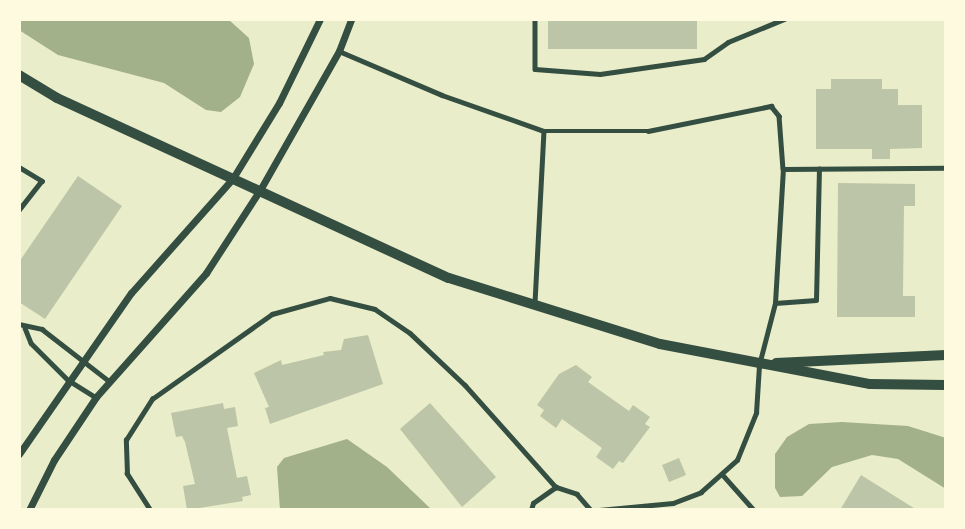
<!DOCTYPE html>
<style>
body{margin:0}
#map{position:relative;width:965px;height:529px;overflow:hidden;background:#e9edc9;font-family:Quicksand,sans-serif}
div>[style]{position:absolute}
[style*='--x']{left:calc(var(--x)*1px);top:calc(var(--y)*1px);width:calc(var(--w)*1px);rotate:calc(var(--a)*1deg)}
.water>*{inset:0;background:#a3b18a}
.building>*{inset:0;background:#bcc5a7}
.service>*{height:4.5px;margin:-2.25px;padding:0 2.25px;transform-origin:2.25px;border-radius:2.25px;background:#344e41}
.minor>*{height:7px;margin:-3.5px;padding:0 3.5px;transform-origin:3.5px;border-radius:3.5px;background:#344e41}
.tertiary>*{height:10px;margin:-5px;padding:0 5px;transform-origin:5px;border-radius:5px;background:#344e41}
span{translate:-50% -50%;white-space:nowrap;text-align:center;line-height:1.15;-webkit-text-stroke:5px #fefae0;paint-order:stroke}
.frame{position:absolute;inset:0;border:21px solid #fefae0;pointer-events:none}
</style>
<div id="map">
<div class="water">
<div style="clip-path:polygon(19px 19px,228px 19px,249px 38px,254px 64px,240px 97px,221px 112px,206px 110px,164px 83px,58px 55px,19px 30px)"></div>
<div style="clip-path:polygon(842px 422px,908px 426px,946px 438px,946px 489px,898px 459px,872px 455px,832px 467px,802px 496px,780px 497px,775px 488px,775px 454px,787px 437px,809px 424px)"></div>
<div style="clip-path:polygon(347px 439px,387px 467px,432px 510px,280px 510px,277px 467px,284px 458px)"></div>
</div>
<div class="building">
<div style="clip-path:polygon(548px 19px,697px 19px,697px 49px,548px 49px)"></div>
<div style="clip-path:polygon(831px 79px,882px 79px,882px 89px,898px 89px,898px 105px,922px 105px,922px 148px,890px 149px,890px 159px,872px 159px,872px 149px,816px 149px,816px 89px,831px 89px)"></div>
<div style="clip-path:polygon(78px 176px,122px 206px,45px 319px,19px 302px,19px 262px)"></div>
<div style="clip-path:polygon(838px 183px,915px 184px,915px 206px,904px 206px,903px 296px,915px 296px,915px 317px,837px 317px)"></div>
<div style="clip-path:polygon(368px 335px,383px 384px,270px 424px,265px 408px,269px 407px,254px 373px,281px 360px,282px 365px,324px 355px,323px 352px,341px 350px,344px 339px)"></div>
<div style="clip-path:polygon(576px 365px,592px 377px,588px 382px,629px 411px,633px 405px,650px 417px,645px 424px,650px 427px,623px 463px,619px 461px,613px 469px,596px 457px,602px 448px,562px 419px,556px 428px,540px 416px,544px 410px,537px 405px,559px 374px)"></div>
<div style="clip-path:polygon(223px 403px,224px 409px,235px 407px,238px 426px,227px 428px,237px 478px,247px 476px,251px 495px,242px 497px,243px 501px,187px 510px,183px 486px,195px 484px,185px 442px,182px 436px,176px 437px,171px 413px)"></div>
<div style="clip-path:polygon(430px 403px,496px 477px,462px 507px,400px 429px)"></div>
<div style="clip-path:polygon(679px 458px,686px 475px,669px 482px,662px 465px)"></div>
<div style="clip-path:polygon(861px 475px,917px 510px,840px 510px)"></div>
</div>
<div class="service">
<div style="--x:535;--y:19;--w:50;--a:90"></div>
<div style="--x:535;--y:69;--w:65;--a:4.4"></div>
<div style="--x:600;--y:74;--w:105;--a:-8.2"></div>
<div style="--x:704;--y:59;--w:29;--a:-35"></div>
<div style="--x:728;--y:42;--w:61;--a:-22.3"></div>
<div style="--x:339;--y:51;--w:112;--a:23.1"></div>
<div style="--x:442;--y:95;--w:108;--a:19.4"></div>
<div style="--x:544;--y:131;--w:173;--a:93"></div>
<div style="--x:544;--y:131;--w:104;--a:0"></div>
<div style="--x:648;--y:131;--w:126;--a:-11.5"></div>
<div style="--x:771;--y:106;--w:13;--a:51"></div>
<div style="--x:779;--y:116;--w:53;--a:85.7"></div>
<div style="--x:19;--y:167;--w:27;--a:31"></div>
<div style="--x:42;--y:181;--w:37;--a:128"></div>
<div style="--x:775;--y:303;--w:41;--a:-4.2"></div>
<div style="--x:816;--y:300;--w:131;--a:-88.7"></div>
<div style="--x:19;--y:324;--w:24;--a:12"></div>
<div style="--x:42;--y:329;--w:85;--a:37.8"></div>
<div style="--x:25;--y:328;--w:16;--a:68"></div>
<div style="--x:31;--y:343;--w:52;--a:45"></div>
<div style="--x:68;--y:380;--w:32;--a:32"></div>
<div style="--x:722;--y:474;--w:48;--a:48.4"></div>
<div style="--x:150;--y:510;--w:43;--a:-122.6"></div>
<div style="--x:127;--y:474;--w:34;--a:-92"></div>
<div style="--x:126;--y:440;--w:49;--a:-57.6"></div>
<div style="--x:152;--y:399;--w:147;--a:-35.3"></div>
<div style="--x:272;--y:314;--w:60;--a:-15.4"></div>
<div style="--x:330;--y:298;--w:46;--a:13.7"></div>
<div style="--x:375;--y:309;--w:42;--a:34.4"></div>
<div style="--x:410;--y:333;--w:76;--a:43.4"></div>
<div style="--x:465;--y:385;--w:137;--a:48.3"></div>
<div style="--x:531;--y:510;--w:7;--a:-74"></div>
<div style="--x:533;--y:503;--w:28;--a:-35"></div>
<div style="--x:556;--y:487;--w:22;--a:18"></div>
<div style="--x:577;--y:494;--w:21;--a:49"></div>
<div style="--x:599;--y:510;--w:74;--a:-5.4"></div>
<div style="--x:673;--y:503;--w:30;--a:-21"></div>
<div style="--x:701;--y:492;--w:48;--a:-41.6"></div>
<div style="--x:737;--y:460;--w:51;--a:-68"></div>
<div style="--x:756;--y:413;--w:48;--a:-86.4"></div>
<div style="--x:759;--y:365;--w:64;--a:-75.5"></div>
<div style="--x:775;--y:303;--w:134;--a:-86.6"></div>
<div style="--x:783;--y:169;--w:163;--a:-0.4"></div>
</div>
<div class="minor">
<div style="--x:19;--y:454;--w:196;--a:-55.2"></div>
<div style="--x:131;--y:293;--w:154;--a:-48.4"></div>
<div style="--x:233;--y:178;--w:88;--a:-58.5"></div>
<div style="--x:279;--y:103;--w:93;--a:-64"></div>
<div style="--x:29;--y:510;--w:56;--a:-63.4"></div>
<div style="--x:54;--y:460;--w:76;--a:-56.3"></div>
<div style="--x:96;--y:397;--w:166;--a:-48.4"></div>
<div style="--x:206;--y:273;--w:99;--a:-57"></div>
<div style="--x:260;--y:190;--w:160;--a:-60.4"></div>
<div style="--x:339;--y:51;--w:34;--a:-69"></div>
</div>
<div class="tertiary">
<div style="--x:19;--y:75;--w:44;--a:31.2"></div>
<div style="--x:57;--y:98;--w:431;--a:24.7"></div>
<div style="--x:449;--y:278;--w:221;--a:17.4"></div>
<div style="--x:660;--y:344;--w:214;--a:10.8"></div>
<div style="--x:870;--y:384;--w:76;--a:0.8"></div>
<div style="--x:776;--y:363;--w:170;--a:-2.7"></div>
</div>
<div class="frame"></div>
</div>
